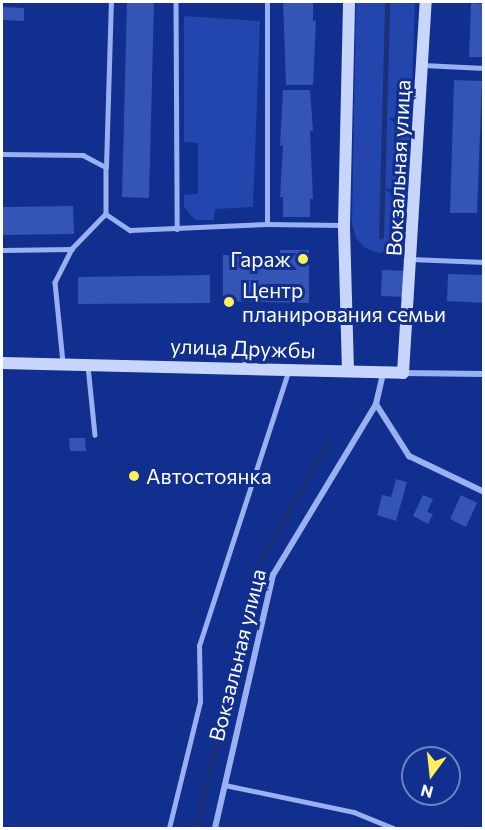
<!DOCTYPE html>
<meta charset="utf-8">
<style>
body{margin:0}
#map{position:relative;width:485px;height:830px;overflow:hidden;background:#102f8e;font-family:Commissioner,sans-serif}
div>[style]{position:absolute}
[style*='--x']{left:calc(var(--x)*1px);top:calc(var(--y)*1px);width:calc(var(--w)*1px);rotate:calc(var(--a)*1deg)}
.green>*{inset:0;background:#2246ad}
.stream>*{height:4.5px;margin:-2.25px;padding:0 2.25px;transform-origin:2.25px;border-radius:2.25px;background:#1a3078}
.building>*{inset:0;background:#3455b6}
.lane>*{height:4.5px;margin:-2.25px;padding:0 2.25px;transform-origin:2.25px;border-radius:2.25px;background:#99b0f2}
.street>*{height:6px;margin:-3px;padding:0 3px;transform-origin:3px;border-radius:3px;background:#99b0f2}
.secondary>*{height:12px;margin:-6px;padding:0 6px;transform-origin:6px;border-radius:6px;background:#c8d5fc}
.dots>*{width:16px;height:16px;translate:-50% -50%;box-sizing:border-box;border:3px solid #102f8e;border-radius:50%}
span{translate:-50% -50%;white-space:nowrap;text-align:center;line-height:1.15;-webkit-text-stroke:6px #102f8e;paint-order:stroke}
.street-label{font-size:21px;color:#fff}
.poi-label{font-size:21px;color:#fff}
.right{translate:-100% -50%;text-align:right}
.left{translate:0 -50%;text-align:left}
.frame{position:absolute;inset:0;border:3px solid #fff;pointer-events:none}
.north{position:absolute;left:401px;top:746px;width:60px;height:60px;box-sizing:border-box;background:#102f8e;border:2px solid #7082bb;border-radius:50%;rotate:195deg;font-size:16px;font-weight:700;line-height:24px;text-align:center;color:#fff}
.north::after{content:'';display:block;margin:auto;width:21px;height:27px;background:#ffef5a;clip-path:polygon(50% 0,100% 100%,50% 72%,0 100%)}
</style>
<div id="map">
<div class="green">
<div style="clip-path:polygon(356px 2px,415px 2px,407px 226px,403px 240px,393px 250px,379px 253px,365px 248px,356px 238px,352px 224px)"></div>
<div style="clip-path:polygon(184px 16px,260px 21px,253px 207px,215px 209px,214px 220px,195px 220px,184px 207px,184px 195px,198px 194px,198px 143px,184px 142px)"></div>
</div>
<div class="stream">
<div style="--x:381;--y:237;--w:235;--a:-88.5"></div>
<div style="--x:196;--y:828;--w:269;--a:-76.9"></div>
<div style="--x:257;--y:566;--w:146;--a:-60.1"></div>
</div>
<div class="building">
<div style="clip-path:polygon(127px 2px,154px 2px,149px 198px,122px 197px)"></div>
<div style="clip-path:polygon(283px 2px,313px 2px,313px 21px,316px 20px,313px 85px,286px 85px)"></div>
<div style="clip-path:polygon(471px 3px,484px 4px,484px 57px,469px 57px)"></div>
<div style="clip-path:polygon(2px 7px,24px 8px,24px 21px,2px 20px)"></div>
<div style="clip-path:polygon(454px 80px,482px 81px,477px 213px,450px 213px)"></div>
<div style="clip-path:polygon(283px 90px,310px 90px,313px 131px,310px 131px,313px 199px,310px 199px,310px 217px,283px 217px,283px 197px,280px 197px,283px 145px,280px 146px)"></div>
<div style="clip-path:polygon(73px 206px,74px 234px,2px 235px,2px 207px)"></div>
<div style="clip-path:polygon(280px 250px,309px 250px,309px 303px,223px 301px,223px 255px,231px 255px,231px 252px,280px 256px)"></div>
<div style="clip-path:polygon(382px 270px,408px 271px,407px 297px,381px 296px)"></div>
<div style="clip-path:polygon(448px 274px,484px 275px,484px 303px,447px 301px)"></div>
<div style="clip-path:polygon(210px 275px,210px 303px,78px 304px,78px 277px)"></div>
<div style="clip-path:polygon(69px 438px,85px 438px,86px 451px,70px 451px)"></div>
<div style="clip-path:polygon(396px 479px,407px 482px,396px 521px,377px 515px,382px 495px,391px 497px)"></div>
<div style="clip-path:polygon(423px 495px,433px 499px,427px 512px,433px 514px,428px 524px,413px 516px)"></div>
<div style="clip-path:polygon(461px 495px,477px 503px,466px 527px,450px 519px)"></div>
</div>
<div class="lane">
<div style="--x:176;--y:2;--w:227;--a:89.7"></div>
<div style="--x:423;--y:65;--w:61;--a:2.8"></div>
<div style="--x:2;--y:154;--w:81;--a:0.7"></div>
<div style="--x:83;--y:155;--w:26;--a:28"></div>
<div style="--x:106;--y:167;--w:47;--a:90"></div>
<div style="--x:106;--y:214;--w:49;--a:134.2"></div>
<div style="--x:72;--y:249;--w:37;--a:117"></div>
<div style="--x:55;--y:282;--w:80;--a:84.3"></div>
<div style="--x:106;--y:167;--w:165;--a:-88.3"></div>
<div style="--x:106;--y:214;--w:29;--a:34"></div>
<div style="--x:130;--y:230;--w:137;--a:-2.5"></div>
<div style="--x:267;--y:224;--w:74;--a:0.8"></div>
<div style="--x:267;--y:224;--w:222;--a:-90"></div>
<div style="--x:2;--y:250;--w:70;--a:-0.8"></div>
<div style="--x:411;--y:259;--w:73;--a:2.4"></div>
<div style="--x:245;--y:345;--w:23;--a:90"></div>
<div style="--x:88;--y:366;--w:69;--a:84.2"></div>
<div style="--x:225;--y:785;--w:132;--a:11.8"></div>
<div style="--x:354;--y:812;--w:42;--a:22.3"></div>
<div style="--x:169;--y:828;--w:130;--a:-76.2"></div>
<div style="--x:200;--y:702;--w:56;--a:-91"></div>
<div style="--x:199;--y:646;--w:288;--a:-72"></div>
</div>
<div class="street">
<div style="--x:403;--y:373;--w:81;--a:0.7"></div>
<div style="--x:376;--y:404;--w:62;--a:57.6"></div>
<div style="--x:409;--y:456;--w:83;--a:25.6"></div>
<div style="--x:215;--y:828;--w:260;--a:-77.1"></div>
<div style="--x:273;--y:575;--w:200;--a:-58.9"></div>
<div style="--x:376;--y:404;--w:32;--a:-77"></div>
</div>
<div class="secondary">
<div style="--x:2;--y:363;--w:401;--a:1.4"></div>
<div style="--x:403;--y:373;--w:372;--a:-86.5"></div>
<div style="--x:348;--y:371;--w:146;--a:-91.6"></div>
<div style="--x:344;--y:225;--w:223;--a:-88.7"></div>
</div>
<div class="dots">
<div style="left:303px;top:259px;background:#ffef5a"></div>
<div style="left:229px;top:302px;background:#ffef5a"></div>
<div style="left:134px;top:476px;background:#ffef5a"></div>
</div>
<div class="street-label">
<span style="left:398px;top:168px;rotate:-87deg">Вокзальная улица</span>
<span style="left:243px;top:348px;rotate:2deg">улица Дружбы</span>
<span style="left:237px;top:655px;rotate:-76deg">Вокзальная улица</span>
</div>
<div class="poi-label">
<span class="right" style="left:291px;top:259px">Гараж</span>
<span class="left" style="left:242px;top:302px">Центр<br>планирования семьи</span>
<span class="left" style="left:146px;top:476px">Автостоянка</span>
</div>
<div class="frame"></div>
<div class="north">N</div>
</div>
